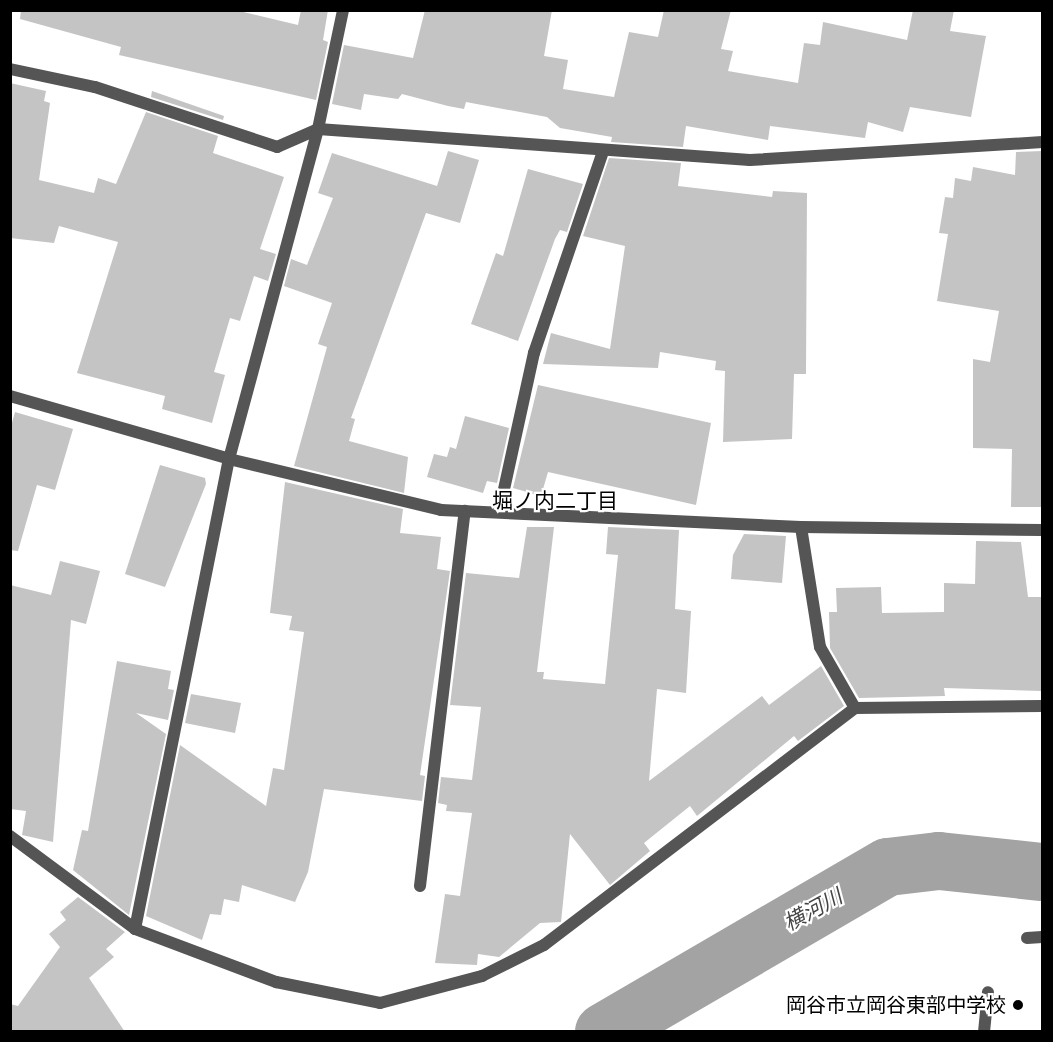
<!DOCTYPE html>
<meta charset="utf-8">
<style>
body{margin:0}
#map{position:relative;width:1053px;height:1042px;overflow:hidden;background:#fff;font-family:Poppins,"Noto Sans JP",sans-serif}
div>[style]{position:absolute}
[style*='--x']{left:calc(var(--x)*1px);top:calc(var(--y)*1px);width:calc(var(--w)*1px);rotate:calc(var(--a)*1deg)}
.river>*{height:58px;margin:-29px;padding:0 29px;transform-origin:29px;border-radius:29px;background:#a3a3a3}
.building>*{inset:0;background:#c4c4c4}
.lane>*{height:12px;margin:-6px;padding:0 6px;transform-origin:6px;border-radius:6px;background:#555}
.street>*{height:12px;margin:-6px;padding:0 6px;transform-origin:6px;border-radius:6px;background:#555}
.dots>*{width:16px;height:16px;translate:-50% -50%;box-sizing:border-box;border:3px solid #fff;border-radius:50%}
span{translate:-50% -50%;white-space:nowrap;text-align:center;line-height:1.15;-webkit-text-stroke:4.5px #fff;paint-order:stroke}
.poi-label{font-size:20px;color:#000}
.right{translate:-100% -50%;text-align:right}
.neighbourhood-label{font-size:21px;color:#000}
.water-label{font-size:21px;color:#444;font-style:italic}
.frame{position:absolute;inset:0;border:12px solid #000;pointer-events:none}
</style>
<div id="map">
<div class="river">
<div style="--x:604;--y:1032;--w:328;--a:-30.2"></div>
<div style="--x:888;--y:867;--w:51;--a:-6.7"></div>
<div style="--x:939;--y:861;--w:104;--a:6.1"></div>
</div>
<div class="building">
<div style="clip-path:polygon(21px 10px,235px 10px,298px 25px,301px 10px,328px 10px,323px 40px,328px 42px,316px 100px,119px 55px,121px 47px,20px 19px)"></div>
<div style="clip-path:polygon(425px 10px,552px 10px,544px 56px,568px 60px,563px 89px,614px 97px,629px 32px,658px 37px,664px 10px,731px 10px,721px 49px,733px 51px,728px 71px,798px 83px,804px 43px,820px 45px,823px 22px,907px 40px,913px 10px,954px 10px,950px 31px,986px 36px,971px 117px,910px 107px,903px 132px,868px 122px,865px 138px,770px 126px,768px 140px,686px 126px,683px 147px,611px 142px,612px 137px,560px 128px,547px 117px,466px 102px,464px 109px,448px 106px,402px 94px,398px 99px,364px 94px,361px 110px,332px 104px,344px 45px,413px 58px)"></div>
<div style="clip-path:polygon(10px 83px,46px 91px,44px 101px,50px 103px,39px 180px,94px 193px,98px 178px,116px 184px,146px 112px,218px 136px,213px 153px,284px 177px,260px 249px,276px 254px,268px 281px,254px 276px,240px 321px,230px 318px,214px 372px,225px 375px,212px 423px,162px 409px,165px 396px,77px 373px,118px 242px,59px 226px,54px 243px,10px 238px)"></div>
<div style="clip-path:polygon(152px 91px,224px 116px,223px 120px,151px 97px)"></div>
<div style="clip-path:polygon(448px 151px,479px 160px,460px 223px,426px 213px,351px 418px,355px 419px,349px 441px,408px 457px,404px 493px,294px 466px,327px 347px,318px 344px,332px 303px,284px 286px,291px 259px,307px 265px,333px 198px,318px 193px,332px 153px,437px 186px)"></div>
<div style="clip-path:polygon(1042px 151px,1042px 507px,1011px 507px,1012px 449px,973px 448px,973px 359px,990px 362px,999px 311px,937px 301px,948px 234px,939px 233px,945px 197px,953px 198px,955px 178px,971px 181px,973px 167px,1015px 175px,1016px 152px)"></div>
<div style="clip-path:polygon(609px 158px,681px 163px,678px 186px,772px 197px,773px 191px,807px 193px,806px 374px,794px 374px,792px 439px,723px 442px,725px 371px,715px 370px,716px 361px,660px 352px,658px 368px,543px 364px,551px 333px,610px 349px,625px 246px,583px 236px)"></div>
<div style="clip-path:polygon(528px 169px,583px 184px,567px 232px,560px 230px,555px 239px,518px 341px,471px 324px,496px 253px,503px 256px)"></div>
<div style="clip-path:polygon(538px 385px,711px 423px,696px 505px,548px 472px,541px 496px,513px 488px)"></div>
<div style="clip-path:polygon(15px 412px,73px 429px,55px 490px,37px 485px,18px 551px,10px 550px,10px 430px)"></div>
<div style="clip-path:polygon(465px 416px,509px 428px,497px 483px,487px 481px,483px 493px,427px 477px,434px 454px,447px 457px,450px 447px,456px 449px)"></div>
<div style="clip-path:polygon(160px 465px,205px 478px,206px 484px,165px 587px,125px 574px)"></div>
<div style="clip-path:polygon(285px 482px,403px 509px,400px 533px,441px 537px,437px 569px,450px 571px,420px 775px,425px 776px,422px 801px,324px 789px,308px 872px,295px 902px,242px 885px,239px 902px,224px 899px,221px 915px,210px 914px,202px 940px,146px 916px,180px 745px,266px 806px,273px 768px,284px 770px,304px 632px,289px 630px,292px 616px,270px 613px)"></div>
<div style="clip-path:polygon(527px 527px,554px 527px,537px 672px,544px 672px,543px 679px,605px 684px,618px 555px,606px 554px,608px 527px,679px 530px,675px 609px,691px 611px,686px 693px,657px 689px,649px 781px,762px 696px,769px 705px,821px 666px,844px 706px,798px 741px,794px 736px,697px 816px,690px 806px,644px 843px,650px 851px,610px 885px,570px 834px,561px 922px,540px 923px,499px 957px,478px 954px,477px 965px,435px 963px,445px 894px,460px 896px,472px 813px,446px 811px,447px 805px,438px 803px,441px 777px,472px 780px,481px 707px,450px 705px,466px 573px,519px 578px)"></div>
<div style="clip-path:polygon(744px 534px,786px 536px,782px 583px,731px 579px,733px 555px)"></div>
<div style="clip-path:polygon(976px 541px,1021px 542px,1028px 597px,1042px 597px,1042px 691px,944px 688px,945px 696px,859px 698px,830px 648px,829px 612px,837px 612px,836px 588px,881px 587px,882px 613px,944px 612px,944px 583px,975px 584px)"></div>
<div style="clip-path:polygon(60px 561px,100px 571px,86px 624px,71px 620px,53px 842px,22px 835px,26px 811px,10px 809px,10px 585px,51px 595px)"></div>
<div style="clip-path:polygon(117px 661px,171px 671px,168px 689px,174px 690px,168px 720px,136px 713px,166px 734px,129px 915px,73px 870px,82px 830px,88px 831px)"></div>
<div style="clip-path:polygon(191px 694px,241px 703px,235px 733px,185px 723px)"></div>
<div style="clip-path:polygon(78px 897px,125px 932px,106px 949px,114px 957px,89px 978px,125px 1032px,10px 1032px,10px 1004px,18px 1006px,60px 947px,49px 934px,66px 920px,60px 912px)"></div>
</div>
<div class="lane">
<div style="--x:10;--y:836;--w:156;--a:36.6"></div>
<div style="--x:135;--y:929;--w:151;--a:20.6"></div>
<div style="--x:276;--y:982;--w:106;--a:11.4"></div>
<div style="--x:380;--y:1003;--w:106;--a:-14.8"></div>
<div style="--x:482;--y:976;--w:69;--a:-26.6"></div>
<div style="--x:544;--y:945;--w:391;--a:-37.3"></div>
<div style="--x:855;--y:708;--w:187;--a:-0.6"></div>
</div>
<div class="street">
<div style="--x:10;--y:69;--w:87;--a:12"></div>
<div style="--x:95;--y:87;--w:192;--a:18.2"></div>
<div style="--x:277;--y:147;--w:45;--a:-23.7"></div>
<div style="--x:318;--y:129;--w:433;--a:4.1"></div>
<div style="--x:750;--y:160;--w:293;--a:-3.5"></div>
<div style="--x:10;--y:396;--w:228;--a:16"></div>
<div style="--x:229;--y:459;--w:218;--a:13.5"></div>
<div style="--x:441;--y:510;--w:360;--a:2.7"></div>
<div style="--x:801;--y:527;--w:241;--a:0.7"></div>
<div style="--x:499;--y:512;--w:163;--a:-77.6"></div>
<div style="--x:534;--y:353;--w:213;--a:-71.1"></div>
<div style="--x:801;--y:527;--w:121;--a:81"></div>
<div style="--x:820;--y:647;--w:70;--a:60.2"></div>
<div style="--x:420;--y:886;--w:378;--a:-83.2"></div>
<div style="--x:135;--y:929;--w:479;--a:-78.7"></div>
<div style="--x:229;--y:459;--w:342;--a:-74.9"></div>
<div style="--x:318;--y:129;--w:122;--a:-78.1"></div>
<div style="--x:1027;--y:938;--w:15;--a:-4"></div>
<div style="--x:984;--y:1032;--w:40;--a:-84.3"></div>
</div>
<div class="dots">
<div style="left:1018px;top:1005px;background:#000"></div>
</div>
<div class="poi-label">
<span class="right" style="left:1006px;top:1005px">岡谷市立岡谷東部中学校</span>
</div>
<div class="neighbourhood-label">
<span style="left:555px;top:501px">堀ノ内二丁目</span>
</div>
<div class="water-label">
<span style="left:813px;top:910px;rotate:-29deg">横河川</span>
</div>
<div class="frame"></div>
</div>
